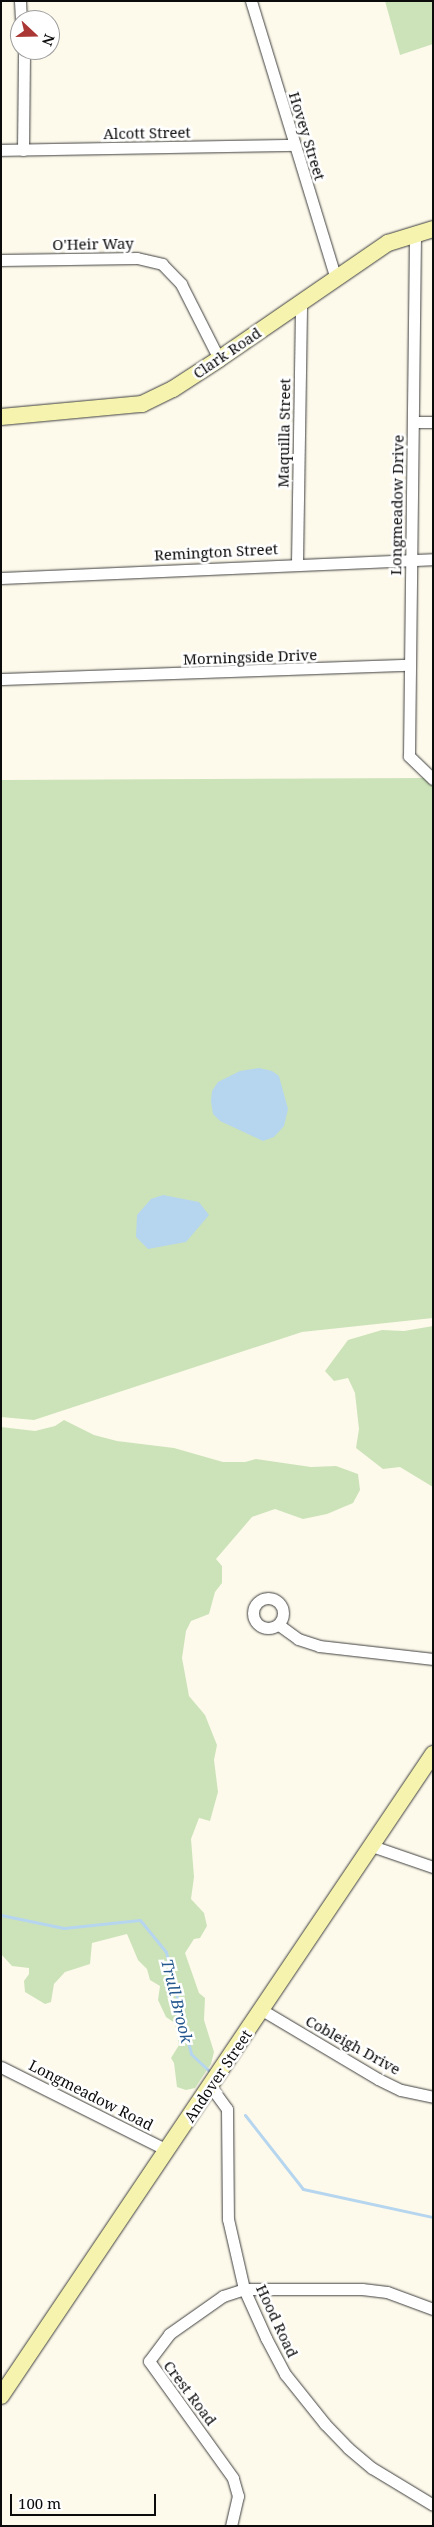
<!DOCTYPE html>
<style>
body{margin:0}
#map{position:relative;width:434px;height:2527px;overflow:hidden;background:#fdfaeb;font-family:"Noto Serif",serif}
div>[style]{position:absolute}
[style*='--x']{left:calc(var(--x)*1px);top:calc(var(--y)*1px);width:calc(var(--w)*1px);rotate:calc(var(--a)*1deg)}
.green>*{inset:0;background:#cce3b9}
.water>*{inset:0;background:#b6d5ee}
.stream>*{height:3px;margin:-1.5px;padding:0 1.5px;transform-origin:1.5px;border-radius:1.5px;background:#b6d5ee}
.roads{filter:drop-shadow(0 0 1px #3e3e3e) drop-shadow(0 0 1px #3e3e3e)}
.street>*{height:11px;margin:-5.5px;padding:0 5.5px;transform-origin:5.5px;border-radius:5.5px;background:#fff}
.street>.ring{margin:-5.5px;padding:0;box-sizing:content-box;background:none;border:11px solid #fff;border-radius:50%}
.secondary>*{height:16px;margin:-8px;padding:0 8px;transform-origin:8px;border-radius:8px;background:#f5f3ad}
span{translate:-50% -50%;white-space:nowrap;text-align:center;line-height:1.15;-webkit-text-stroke:5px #fff;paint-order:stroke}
.street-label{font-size:15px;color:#0b0b0b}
.water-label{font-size:16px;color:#24578d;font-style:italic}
.frame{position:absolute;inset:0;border:2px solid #0b0b0b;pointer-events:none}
.north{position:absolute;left:10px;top:10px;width:50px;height:50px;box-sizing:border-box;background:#fff;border:1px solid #9d9d9d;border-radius:50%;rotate:111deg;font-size:14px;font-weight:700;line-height:20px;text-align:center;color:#0b0b0b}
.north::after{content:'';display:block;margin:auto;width:18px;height:22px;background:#aa3734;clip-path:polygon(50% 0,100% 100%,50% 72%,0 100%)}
.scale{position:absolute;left:10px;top:2494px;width:146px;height:22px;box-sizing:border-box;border:2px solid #0b0b0b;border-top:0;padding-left:6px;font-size:15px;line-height:18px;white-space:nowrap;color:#0b0b0b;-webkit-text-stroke:4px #fff;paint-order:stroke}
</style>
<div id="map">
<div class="green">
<div style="clip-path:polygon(385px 1px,433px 1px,433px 44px,400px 55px)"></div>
<div style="clip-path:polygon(425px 778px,433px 786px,433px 1318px,302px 1332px,34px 1420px,1px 1417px,1px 780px)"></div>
<div style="clip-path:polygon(433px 1326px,433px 1487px,400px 1467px,383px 1469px,356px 1448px,359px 1429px,355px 1393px,348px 1378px,334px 1381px,325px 1371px,348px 1340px,382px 1330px,404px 1331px)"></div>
<div style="clip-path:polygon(64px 1420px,94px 1435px,117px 1441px,174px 1448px,223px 1462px,245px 1462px,256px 1459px,311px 1467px,336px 1466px,358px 1474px,360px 1490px,353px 1503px,327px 1514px,303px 1519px,275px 1509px,252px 1517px,216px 1559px,222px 1566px,222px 1583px,215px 1592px,209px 1614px,191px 1621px,186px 1631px,182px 1658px,189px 1696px,205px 1715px,217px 1745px,214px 1760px,218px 1792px,210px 1821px,199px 1818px,191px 1839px,194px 1877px,191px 1899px,204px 1913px,207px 1926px,200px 1938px,194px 1939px,185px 1953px,199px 1993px,205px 1998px,204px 2020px,214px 2052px,211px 2064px,195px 2088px,186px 2090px,177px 2087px,174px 2063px,171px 2058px,179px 2045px,175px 2023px,166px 2017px,158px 2000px,160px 1986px,150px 1980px,147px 1969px,138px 1960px,127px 1934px,92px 1943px,90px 1964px,65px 1972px,54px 1984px,51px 2002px,45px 2004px,25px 1992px,24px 1981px,29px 1974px,29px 1968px,12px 1966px,1px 1954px,1px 1427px,35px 1431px,55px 1426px)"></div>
</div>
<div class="water">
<div style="clip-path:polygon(259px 1068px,272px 1071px,279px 1076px,288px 1109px,284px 1126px,274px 1137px,263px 1141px,220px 1121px,213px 1114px,211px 1101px,212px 1091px,218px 1082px,240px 1071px)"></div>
<div style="clip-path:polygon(163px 1195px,199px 1202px,209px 1215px,186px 1242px,148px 1249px,136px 1237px,137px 1215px,151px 1199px)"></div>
</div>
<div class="stream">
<div style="--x:1;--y:1915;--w:64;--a:11.7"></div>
<div style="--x:64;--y:1928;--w:76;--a:-6"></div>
<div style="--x:140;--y:1920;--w:41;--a:50.9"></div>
<div style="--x:166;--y:1952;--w:105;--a:76.2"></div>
<div style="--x:191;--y:2054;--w:26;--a:43"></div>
<div style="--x:245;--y:2115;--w:94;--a:51.9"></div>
<div style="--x:303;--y:2189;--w:133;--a:12.2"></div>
</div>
<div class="roads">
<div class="street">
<div style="--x:20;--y:1;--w:19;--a:87"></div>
<div style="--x:251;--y:1;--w:291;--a:73"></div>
<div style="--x:1;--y:150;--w:293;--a:-1"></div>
<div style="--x:23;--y:150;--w:100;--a:-89.4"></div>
<div style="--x:415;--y:235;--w:521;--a:90.66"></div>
<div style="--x:409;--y:756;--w:33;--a:44"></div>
<div style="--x:1;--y:260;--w:136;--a:-0.8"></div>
<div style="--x:137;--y:258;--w:26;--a:13"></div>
<div style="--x:162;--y:264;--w:28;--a:46"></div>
<div style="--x:181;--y:284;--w:84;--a:63.1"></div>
<div style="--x:413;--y:422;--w:20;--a:0"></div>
<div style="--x:297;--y:563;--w:260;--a:-89.1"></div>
<div style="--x:1;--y:578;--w:432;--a:-2.5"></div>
<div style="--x:1;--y:679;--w:409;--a:-2"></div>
<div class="ring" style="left:253px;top:1598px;width:19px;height:19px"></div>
<div style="--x:279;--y:1625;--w:24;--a:36"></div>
<div style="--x:298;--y:1639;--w:22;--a:18"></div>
<div style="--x:319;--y:1646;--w:115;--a:6.5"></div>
<div style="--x:372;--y:1846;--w:65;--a:19"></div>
<div style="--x:262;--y:2010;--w:135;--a:30.7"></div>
<div style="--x:378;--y:2079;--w:25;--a:26"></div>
<div style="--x:401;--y:2090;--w:33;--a:12"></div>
<div style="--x:1;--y:2067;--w:186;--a:26.6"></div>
<div style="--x:211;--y:2087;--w:27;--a:54"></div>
<div style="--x:227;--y:2109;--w:110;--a:89.5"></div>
<div style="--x:228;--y:2219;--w:72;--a:77.1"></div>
<div style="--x:244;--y:2289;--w:54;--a:65.8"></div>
<div style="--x:266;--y:2338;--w:41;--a:62.2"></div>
<div style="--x:285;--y:2374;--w:64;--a:51.3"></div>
<div style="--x:325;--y:2424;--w:33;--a:46"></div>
<div style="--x:348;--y:2448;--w:31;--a:40"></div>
<div style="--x:372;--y:2468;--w:71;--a:31.2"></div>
<div style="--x:231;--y:2526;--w:31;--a:-77"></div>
<div style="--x:238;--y:2496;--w:19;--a:-106"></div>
<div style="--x:233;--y:2478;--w:144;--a:-125.7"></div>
<div style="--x:149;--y:2361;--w:34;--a:-53"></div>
<div style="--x:169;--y:2334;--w:66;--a:-35.1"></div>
<div style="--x:223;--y:2296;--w:22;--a:-18"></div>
<div style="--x:244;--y:2289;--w:118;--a:0"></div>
<div style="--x:362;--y:2289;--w:25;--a:7"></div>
<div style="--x:387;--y:2292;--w:49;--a:20.3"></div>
</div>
<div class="secondary">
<div style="--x:1;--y:417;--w:142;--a:-5.3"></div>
<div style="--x:142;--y:404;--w:34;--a:-26"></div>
<div style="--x:173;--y:389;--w:55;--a:-33.1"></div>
<div style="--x:219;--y:359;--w:205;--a:-34.5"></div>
<div style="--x:388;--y:243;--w:47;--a:-17.3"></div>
<div style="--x:1;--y:2396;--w:774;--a:-56.06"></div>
</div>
</div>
<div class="street-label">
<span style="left:147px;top:133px;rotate:-1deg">Alcott Street</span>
<span style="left:307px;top:136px;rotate:73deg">Hovey Street</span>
<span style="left:93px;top:244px;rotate:-1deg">O'Heir Way</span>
<span style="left:227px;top:353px;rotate:-34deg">Clark Road</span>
<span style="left:284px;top:433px;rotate:-89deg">Maquilla Street</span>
<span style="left:397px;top:505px;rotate:-89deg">Longmeadow Drive</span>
<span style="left:216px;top:552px;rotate:-3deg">Remington Street</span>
<span style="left:250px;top:657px;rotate:-2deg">Morningside Drive</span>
<span style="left:353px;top:2045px;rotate:29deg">Cobleigh Drive</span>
<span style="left:218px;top:2076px;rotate:-56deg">Andover Street</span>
<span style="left:91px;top:2095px;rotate:27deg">Longmeadow Road</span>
<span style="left:277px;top:2321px;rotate:65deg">Hood Road</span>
<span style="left:190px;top:2393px;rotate:53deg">Crest Road</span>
</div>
<div class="water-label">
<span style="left:177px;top:2001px;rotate:76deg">Trull Brook</span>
</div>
<div class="frame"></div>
<div class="north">N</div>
<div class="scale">100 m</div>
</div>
